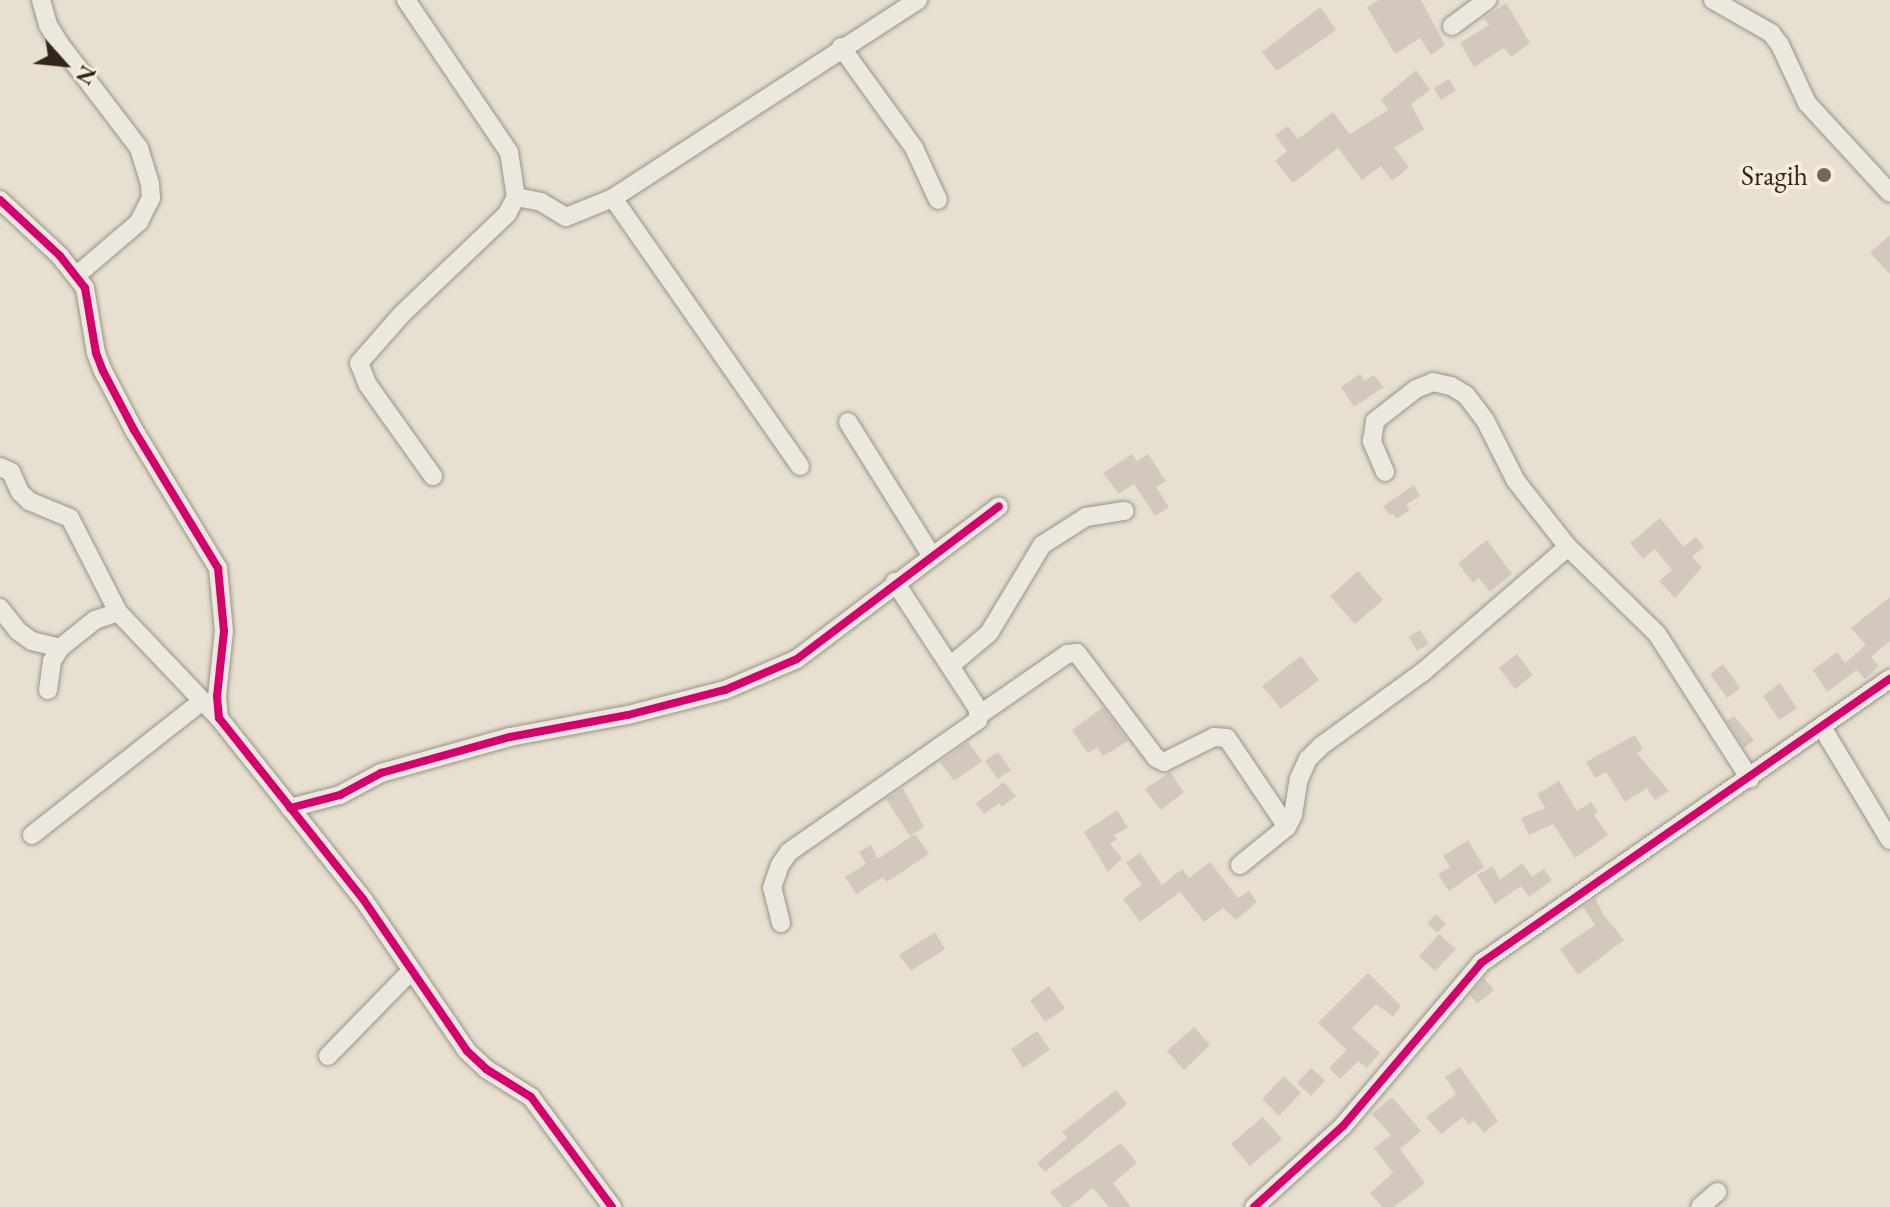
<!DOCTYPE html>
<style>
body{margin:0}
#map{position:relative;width:1890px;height:1207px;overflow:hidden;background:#e7e0d0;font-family:"EB Garamond",serif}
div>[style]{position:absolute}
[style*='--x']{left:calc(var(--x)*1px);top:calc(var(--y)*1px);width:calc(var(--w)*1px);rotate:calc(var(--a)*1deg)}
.building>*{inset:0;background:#d4c7bb}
.roads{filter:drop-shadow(0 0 2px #999389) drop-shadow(0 0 2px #999389)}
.street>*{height:18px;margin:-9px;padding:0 9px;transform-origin:9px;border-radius:9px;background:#ece8e0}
.cycleway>*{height:8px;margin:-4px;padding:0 4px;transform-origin:4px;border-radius:4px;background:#d6006c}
.dots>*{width:22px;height:22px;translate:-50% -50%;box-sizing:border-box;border:4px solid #f5eddb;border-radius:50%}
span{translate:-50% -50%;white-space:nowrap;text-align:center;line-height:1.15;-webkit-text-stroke:8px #f5eddb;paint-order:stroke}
.poi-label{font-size:28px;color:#34241b}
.right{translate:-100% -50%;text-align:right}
.north{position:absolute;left:24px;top:24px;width:80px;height:80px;-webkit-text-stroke:6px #f5eddb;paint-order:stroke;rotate:117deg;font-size:22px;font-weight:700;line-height:32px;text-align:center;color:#34241b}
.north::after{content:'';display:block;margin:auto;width:28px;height:36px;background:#34241b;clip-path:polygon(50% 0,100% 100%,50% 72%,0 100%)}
</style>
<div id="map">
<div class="building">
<div style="clip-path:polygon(1379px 0,1421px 0,1445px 45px,1431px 55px,1420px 38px,1395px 54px,1367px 7px)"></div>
<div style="clip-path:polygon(1506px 3px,1530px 43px,1511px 57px,1504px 48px,1474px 67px,1460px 43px,1489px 25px,1484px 18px)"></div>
<div style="clip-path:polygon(1320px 7px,1336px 30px,1277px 71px,1262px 52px)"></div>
<div style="clip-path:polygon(1416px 70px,1430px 90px,1411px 104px,1424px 129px,1394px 148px,1409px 167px,1392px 181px,1381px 166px,1362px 180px,1338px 148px,1293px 183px,1275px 161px,1287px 151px,1275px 135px,1288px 126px,1298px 139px,1333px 112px,1350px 134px,1388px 110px,1381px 100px)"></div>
<div style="clip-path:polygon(1449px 79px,1456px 91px,1441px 100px,1434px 88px)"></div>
<div style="clip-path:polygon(1890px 235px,1890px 274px,1870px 253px)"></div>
<div style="clip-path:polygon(1360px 374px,1365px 381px,1373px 375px,1384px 387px,1354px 407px,1341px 387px)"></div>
<div style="clip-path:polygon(1132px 454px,1137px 461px,1148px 454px,1166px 481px,1156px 487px,1169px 507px,1155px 516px,1134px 484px,1119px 494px,1103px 473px)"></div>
<div style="clip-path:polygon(1414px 485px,1420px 496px,1406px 505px,1410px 510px,1396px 519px,1392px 513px,1389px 515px,1383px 506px)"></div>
<div style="clip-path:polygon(1660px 518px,1684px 547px,1696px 537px,1704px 547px,1692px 557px,1702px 567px,1675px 598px,1659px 581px,1672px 570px,1655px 549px,1643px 559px,1630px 543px)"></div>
<div style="clip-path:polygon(1487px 540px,1512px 574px,1490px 592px,1479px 578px,1473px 583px,1458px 563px)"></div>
<div style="clip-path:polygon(1358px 571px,1383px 600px,1355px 624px,1330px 596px)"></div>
<div style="clip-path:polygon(1890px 597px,1890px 641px,1871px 657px,1879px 666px,1865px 679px,1857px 670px,1827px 692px,1813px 670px,1837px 652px,1845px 663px,1866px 645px,1851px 628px)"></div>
<div style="clip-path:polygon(1420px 630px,1429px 644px,1417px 651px,1409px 637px)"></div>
<div style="clip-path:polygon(1517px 654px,1533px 675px,1515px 689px,1499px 668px)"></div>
<div style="clip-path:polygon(1301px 656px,1319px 680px,1281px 709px,1262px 686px)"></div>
<div style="clip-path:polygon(1723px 664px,1740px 688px,1727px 698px,1710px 674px)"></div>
<div style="clip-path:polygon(1780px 683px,1797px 708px,1779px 720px,1763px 696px)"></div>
<div style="clip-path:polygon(1103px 707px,1128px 741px,1103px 756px,1097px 747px,1088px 753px,1072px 730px)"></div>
<div style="clip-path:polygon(1734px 716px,1754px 740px,1744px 748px,1727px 721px)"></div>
<div style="clip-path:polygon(1635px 735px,1643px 749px,1637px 753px,1669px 791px,1655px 800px,1647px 788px,1625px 802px,1606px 772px,1595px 778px,1586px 762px)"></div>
<div style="clip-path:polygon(968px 742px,982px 761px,954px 781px,940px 762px)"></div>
<div style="clip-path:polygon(998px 752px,1011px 770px,998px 779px,985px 761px)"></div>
<div style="clip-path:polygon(1170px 772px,1184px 792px,1161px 810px,1145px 789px)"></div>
<div style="clip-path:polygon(1559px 781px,1577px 811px,1591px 802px,1598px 812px,1594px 815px,1608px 835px,1575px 858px,1553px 824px,1529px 835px,1521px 818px,1545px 808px,1537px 794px)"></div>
<div style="clip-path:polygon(1004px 782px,1016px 796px,1002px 807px,999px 803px,984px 814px,976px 803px)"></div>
<div style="clip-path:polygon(903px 788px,924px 827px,910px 836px,886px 799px)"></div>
<div style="clip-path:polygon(1117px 810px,1128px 828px,1114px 835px,1117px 839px,1110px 844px,1122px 858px,1108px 872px,1084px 832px)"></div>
<div style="clip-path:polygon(915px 834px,929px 854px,887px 882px,883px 877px,856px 894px,845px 877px,866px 864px,859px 852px,871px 845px,878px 859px)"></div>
<div style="clip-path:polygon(1468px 840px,1484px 867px,1449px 891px,1438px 874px,1450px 867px,1443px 856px)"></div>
<div style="clip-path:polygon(1140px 853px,1162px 885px,1182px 869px,1189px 878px,1210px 862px,1238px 898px,1249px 891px,1257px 902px,1236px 920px,1223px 908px,1204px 922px,1180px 892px,1140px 922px,1123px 899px,1142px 885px,1126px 863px)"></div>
<div style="clip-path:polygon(1522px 863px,1532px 877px,1544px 869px,1552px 880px,1529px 897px,1521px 886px,1495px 904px,1477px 875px,1493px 866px,1500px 880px)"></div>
<div style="clip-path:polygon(1595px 898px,1603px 914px,1624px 940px,1578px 975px,1560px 949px,1595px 925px,1583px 907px)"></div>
<div style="clip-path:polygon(1436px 914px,1446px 924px,1437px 933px,1427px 923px)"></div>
<div style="clip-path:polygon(935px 932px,945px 949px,911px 971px,899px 955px)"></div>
<div style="clip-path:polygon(1439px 934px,1456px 949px,1435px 971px,1419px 956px)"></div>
<div style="clip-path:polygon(1368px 973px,1401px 1006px,1393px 1017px,1376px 1004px,1352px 1028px,1380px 1053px,1367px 1068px,1358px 1061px,1340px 1079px,1329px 1068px,1347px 1050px,1318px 1023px)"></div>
<div style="clip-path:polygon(1484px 978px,1494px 990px,1477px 1004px,1470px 995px)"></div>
<div style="clip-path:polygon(1049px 986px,1065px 1008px,1045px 1022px,1030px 1000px)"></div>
<div style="clip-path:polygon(1194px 1027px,1210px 1045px,1184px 1070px,1167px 1051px)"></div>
<div style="clip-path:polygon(1037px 1031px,1050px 1050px,1023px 1068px,1011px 1049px)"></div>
<div style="clip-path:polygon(1460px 1067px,1498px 1121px,1484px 1133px,1474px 1121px,1469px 1125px,1463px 1117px,1441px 1134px,1426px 1117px,1456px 1094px,1445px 1077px)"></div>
<div style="clip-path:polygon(1311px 1068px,1325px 1080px,1311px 1096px,1297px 1083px)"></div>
<div style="clip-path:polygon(1284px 1076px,1301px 1093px,1279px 1116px,1262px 1099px)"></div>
<div style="clip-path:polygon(1116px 1090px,1127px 1104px,1045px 1172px,1037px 1163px,1067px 1138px,1062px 1132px)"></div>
<div style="clip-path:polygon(1392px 1097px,1421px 1131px,1400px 1149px,1425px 1183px,1394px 1207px,1382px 1207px,1370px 1193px,1393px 1173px,1374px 1148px,1391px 1135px,1372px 1114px)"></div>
<div style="clip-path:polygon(1263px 1117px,1282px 1139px,1250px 1166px,1231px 1144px)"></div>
<div style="clip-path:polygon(1121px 1143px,1137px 1163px,1113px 1183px,1131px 1207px,1109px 1207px,1093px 1188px,1069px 1207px,1063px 1207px,1050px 1192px)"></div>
</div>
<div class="roads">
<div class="street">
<div style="--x:41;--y:0;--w:26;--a:74"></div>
<div style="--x:48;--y:25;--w:26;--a:58"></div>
<div style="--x:62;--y:47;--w:127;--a:52.7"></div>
<div style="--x:139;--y:148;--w:38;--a:73"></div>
<div style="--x:150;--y:184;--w:14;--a:86"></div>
<div style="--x:151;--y:198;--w:27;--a:117"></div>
<div style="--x:139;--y:222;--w:82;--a:139.5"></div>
<div style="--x:406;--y:0;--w:184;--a:55.9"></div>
<div style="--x:509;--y:152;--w:46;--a:81.2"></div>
<div style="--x:516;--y:197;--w:19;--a:118"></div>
<div style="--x:507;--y:214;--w:145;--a:136.4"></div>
<div style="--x:402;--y:314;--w:65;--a:131.3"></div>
<div style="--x:359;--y:363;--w:24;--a:68"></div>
<div style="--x:368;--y:385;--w:112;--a:54.5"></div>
<div style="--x:1713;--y:0;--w:67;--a:29.6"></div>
<div style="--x:1771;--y:33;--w:15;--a:53"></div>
<div style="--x:1780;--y:45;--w:64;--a:65"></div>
<div style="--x:1807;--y:103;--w:122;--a:47.3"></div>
<div style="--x:1452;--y:26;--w:44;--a:-36.6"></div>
<div style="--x:841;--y:47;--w:125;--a:54.1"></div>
<div style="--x:914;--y:148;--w:57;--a:65.2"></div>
<div style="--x:516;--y:197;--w:25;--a:11"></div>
<div style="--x:541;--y:202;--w:29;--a:31"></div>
<div style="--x:566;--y:217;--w:51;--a:-22"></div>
<div style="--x:613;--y:198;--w:364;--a:-33"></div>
<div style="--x:613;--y:198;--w:327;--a:55.1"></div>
<div style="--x:0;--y:200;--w:82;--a:43"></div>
<div style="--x:60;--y:256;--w:41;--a:52"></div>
<div style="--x:85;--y:288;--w:66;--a:80.4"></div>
<div style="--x:96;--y:353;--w:19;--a:69"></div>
<div style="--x:103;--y:371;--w:67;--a:62.3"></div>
<div style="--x:134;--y:430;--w:162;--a:58.7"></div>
<div style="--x:218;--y:568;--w:63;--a:84.6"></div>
<div style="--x:224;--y:631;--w:65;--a:96.1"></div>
<div style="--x:217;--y:696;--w:22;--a:85"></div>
<div style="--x:219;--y:718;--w:231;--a:51.5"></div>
<div style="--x:363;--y:899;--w:184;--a:55.6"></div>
<div style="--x:467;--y:1051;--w:26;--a:43"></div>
<div style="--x:486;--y:1069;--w:53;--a:31.9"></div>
<div style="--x:531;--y:1097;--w:137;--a:53.6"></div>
<div style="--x:848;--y:422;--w:157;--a:58"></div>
<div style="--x:0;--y:467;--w:12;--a:24"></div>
<div style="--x:11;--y:472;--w:22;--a:66"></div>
<div style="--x:20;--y:492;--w:13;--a:45"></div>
<div style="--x:29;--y:501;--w:44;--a:22.5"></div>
<div style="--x:70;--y:518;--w:106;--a:62.9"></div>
<div style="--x:1385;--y:472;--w:34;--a:-113"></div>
<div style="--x:1372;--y:441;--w:20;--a:-81"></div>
<div style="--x:1375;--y:421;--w:52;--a:-38"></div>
<div style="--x:1416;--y:389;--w:18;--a:-22"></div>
<div style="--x:1433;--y:382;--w:18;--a:13"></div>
<div style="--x:1451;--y:386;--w:17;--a:31"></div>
<div style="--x:1466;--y:395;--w:31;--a:53"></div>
<div style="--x:1485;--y:420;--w:68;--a:63.1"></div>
<div style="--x:1516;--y:481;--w:84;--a:51.8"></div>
<div style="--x:1568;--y:547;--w:124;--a:44.3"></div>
<div style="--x:1657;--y:634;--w:172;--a:57.3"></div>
<div style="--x:0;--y:608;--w:29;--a:52"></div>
<div style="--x:18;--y:631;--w:17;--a:36"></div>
<div style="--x:32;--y:641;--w:29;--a:14"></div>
<div style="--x:950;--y:666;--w:51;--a:-40.2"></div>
<div style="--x:989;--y:633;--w:103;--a:-58.9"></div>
<div style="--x:1042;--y:545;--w:52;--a:-32.5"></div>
<div style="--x:1086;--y:517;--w:39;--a:-9"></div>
<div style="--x:48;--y:690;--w:29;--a:-82"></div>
<div style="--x:52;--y:661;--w:15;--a:-58"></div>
<div style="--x:60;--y:648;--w:45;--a:-38.7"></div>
<div style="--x:95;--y:620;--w:24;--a:-19"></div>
<div style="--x:118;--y:612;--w:146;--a:46.4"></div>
<div style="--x:979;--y:715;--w:107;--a:-34.7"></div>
<div style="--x:1067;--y:654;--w:10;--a:-6"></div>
<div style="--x:1077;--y:653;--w:131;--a:53"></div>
<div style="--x:1156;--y:758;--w:9;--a:27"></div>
<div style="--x:1164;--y:762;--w:56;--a:-26.6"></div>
<div style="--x:1214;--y:737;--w:13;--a:4"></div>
<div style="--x:1227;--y:738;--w:107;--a:56"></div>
<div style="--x:1822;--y:727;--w:132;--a:59"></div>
<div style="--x:290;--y:808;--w:52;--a:-14.6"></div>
<div style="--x:340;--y:795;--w:47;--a:-28.2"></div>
<div style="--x:381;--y:773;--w:134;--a:-15.6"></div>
<div style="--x:510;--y:737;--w:120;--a:-10.6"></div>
<div style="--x:628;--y:715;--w:100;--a:-14.5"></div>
<div style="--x:725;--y:690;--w:78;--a:-23.3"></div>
<div style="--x:797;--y:659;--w:253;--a:-37.1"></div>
<div style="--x:32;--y:835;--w:216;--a:-38.2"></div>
<div style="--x:1240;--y:865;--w:60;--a:-39"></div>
<div style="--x:1287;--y:827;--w:13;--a:-63"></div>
<div style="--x:1293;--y:815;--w:36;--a:-81"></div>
<div style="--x:1299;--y:779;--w:22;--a:-66"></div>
<div style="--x:1308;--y:759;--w:18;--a:-45"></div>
<div style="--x:1321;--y:746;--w:126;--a:-36"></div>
<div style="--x:1423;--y:672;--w:191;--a:-40.8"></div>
<div style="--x:781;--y:923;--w:36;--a:-104"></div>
<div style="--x:772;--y:888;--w:24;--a:-71"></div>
<div style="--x:780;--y:865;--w:16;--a:-55"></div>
<div style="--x:789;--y:852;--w:231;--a:-34.9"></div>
<div style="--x:978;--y:720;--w:11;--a:-90"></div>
<div style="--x:978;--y:709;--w:152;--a:-123.2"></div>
<div style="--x:328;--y:1056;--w:117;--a:-45.7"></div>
<div style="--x:1254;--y:1207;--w:120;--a:-42.3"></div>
<div style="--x:1343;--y:1126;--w:214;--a:-49.7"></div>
<div style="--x:1481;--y:963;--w:498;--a:-34.8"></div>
<div style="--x:1700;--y:1207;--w:23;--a:-41"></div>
</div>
</div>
<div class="cycleway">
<div style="--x:0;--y:200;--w:82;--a:43"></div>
<div style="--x:60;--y:256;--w:41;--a:52"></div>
<div style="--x:85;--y:288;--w:66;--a:80.4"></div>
<div style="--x:96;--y:353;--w:19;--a:69"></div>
<div style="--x:103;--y:371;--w:67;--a:62.3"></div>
<div style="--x:134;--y:430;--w:162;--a:58.7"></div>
<div style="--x:218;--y:568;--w:63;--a:84.6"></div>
<div style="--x:224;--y:631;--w:65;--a:96.1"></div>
<div style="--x:217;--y:696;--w:22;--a:85"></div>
<div style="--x:219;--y:718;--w:231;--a:51.5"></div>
<div style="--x:363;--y:899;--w:184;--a:55.6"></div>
<div style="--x:467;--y:1051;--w:26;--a:43"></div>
<div style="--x:486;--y:1069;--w:53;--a:31.9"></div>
<div style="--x:531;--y:1097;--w:137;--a:53.6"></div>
<div style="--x:290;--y:808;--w:52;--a:-14.6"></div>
<div style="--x:340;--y:795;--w:47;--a:-28.2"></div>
<div style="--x:381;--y:773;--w:134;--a:-15.6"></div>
<div style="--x:510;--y:737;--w:120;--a:-10.6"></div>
<div style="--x:628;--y:715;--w:100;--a:-14.5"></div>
<div style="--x:725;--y:690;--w:78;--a:-23.3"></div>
<div style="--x:797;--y:659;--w:253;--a:-37.1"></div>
<div style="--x:1254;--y:1207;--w:120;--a:-42.3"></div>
<div style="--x:1343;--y:1126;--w:214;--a:-49.7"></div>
<div style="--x:1481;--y:963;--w:498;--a:-34.8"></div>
</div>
<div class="dots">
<div style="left:1824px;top:175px;background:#73665a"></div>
</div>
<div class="poi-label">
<span class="right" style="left:1808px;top:175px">Sragih</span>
</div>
<div class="north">N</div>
</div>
